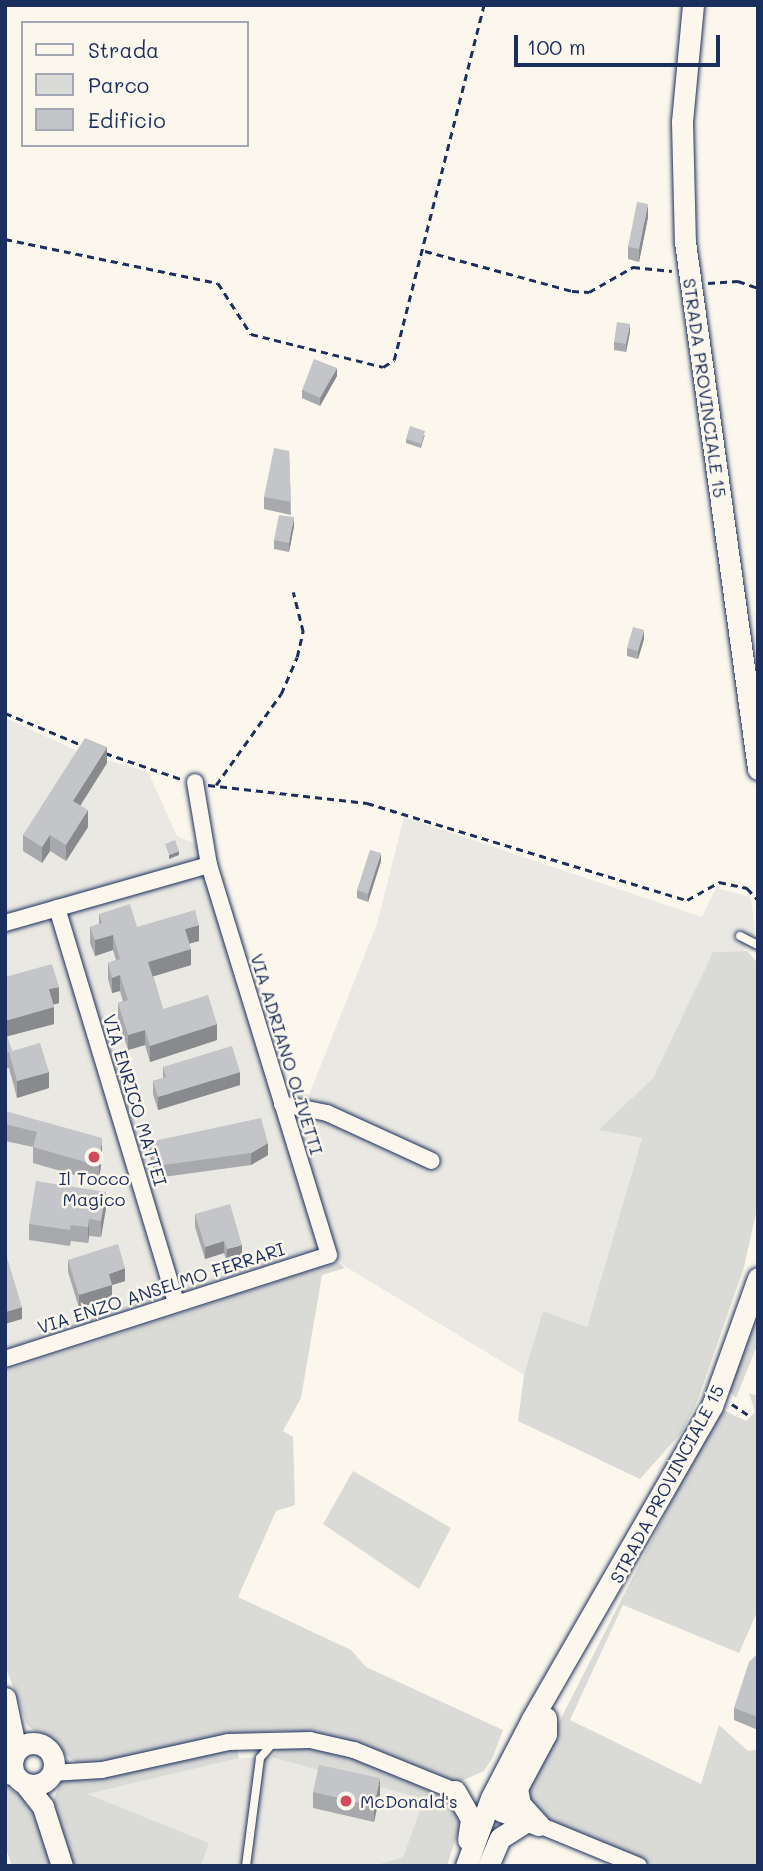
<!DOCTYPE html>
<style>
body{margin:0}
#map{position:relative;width:763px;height:1871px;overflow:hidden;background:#fbf7ec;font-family:Mali,sans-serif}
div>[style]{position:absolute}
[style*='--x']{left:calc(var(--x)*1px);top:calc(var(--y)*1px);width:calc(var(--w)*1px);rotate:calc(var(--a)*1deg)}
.built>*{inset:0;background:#eae8e2}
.green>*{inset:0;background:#dadad7}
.path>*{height:2.5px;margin-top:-1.25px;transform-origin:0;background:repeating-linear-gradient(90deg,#1b2f5e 0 7px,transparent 0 12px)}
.roads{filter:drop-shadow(0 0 2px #1b2f5e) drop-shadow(0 0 2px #1b2f5e)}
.lane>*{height:8px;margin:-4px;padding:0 4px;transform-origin:4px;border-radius:4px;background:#fbf7ec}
.street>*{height:16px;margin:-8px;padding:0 8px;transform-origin:8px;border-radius:8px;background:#fbf7ec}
.secondary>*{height:21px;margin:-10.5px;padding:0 10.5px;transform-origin:10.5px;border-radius:10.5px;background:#fbf7ec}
.secondary>.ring{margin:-10.5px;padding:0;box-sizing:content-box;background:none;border:21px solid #fbf7ec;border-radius:50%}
.wall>*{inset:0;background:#a8a9ad}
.shaded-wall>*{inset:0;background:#888a8d}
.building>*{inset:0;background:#c3c5c9}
.dots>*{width:19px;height:19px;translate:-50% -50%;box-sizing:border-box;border:4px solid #fbf7ec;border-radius:50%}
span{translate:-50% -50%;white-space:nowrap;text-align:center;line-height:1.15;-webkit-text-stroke:5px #fbf7ec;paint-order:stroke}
.street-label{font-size:18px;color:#1b2f5e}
.poi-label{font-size:18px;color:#1b2f5e}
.left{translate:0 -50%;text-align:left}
.frame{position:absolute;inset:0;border:7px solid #1b2f5e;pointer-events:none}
.legend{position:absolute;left:21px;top:21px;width:228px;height:126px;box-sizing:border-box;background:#fbf7ec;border:2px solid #a1a7b3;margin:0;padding:9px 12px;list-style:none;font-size:21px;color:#1b2f5e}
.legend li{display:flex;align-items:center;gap:14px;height:35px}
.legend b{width:35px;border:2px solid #a1a7b3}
.scale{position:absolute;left:514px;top:35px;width:206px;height:32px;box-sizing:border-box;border:4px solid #1b2f5e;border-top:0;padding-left:9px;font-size:21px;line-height:24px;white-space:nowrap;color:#1b2f5e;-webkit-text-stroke:5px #fbf7ec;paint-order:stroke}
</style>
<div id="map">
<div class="built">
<div style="clip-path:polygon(5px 718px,80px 752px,148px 772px,177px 836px,214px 852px,288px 1090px,309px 1095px,377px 924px,404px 817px,702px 917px,716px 888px,751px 897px,755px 932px,743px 951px,713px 952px,653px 1078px,598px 1130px,642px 1138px,587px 1327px,543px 1312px,524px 1375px,338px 1262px,5px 1371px)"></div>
<div style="clip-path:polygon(271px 1757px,425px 1799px,403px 1857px,373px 1866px,201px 1866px,204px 1857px,87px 1795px,90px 1788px,239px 1758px)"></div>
</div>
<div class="green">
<div style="clip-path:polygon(747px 951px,758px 963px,758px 1204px,744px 1267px,697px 1402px,681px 1433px,640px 1479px,518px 1421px,524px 1375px,543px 1311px,587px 1327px,642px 1138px,598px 1130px,653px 1078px,713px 952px)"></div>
<div style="clip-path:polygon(338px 1262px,345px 1268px,322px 1275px,301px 1398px,283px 1431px,293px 1437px,295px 1505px,276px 1511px,238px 1597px,351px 1650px,366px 1667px,503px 1730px,493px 1757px,484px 1771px,457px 1783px,382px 1752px,284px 1731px,234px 1734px,89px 1765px,74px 1761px,27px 1725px,5px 1665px,5px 1371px)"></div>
<div style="clip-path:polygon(758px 1313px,758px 1343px,736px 1398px,728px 1390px)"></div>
<div style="clip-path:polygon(749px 1393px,758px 1396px,758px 1610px,739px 1653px,623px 1605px,570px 1720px,701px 1784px,719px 1725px,748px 1751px,758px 1749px,758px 1866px,656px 1866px,538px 1816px,522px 1795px,719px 1408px,746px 1421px,755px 1412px)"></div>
<div style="clip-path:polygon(353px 1471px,451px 1528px,419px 1589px,323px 1524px)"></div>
<div style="clip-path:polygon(308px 1746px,348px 1753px,450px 1799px,460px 1825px,447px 1866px,373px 1866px,403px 1857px,424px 1799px,271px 1757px,281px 1747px)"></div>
<div style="clip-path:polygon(237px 1748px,239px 1758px,87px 1794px,209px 1843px,201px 1866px,71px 1866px,51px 1807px,61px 1780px)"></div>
<div style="clip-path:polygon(5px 1786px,30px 1802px,52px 1866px,12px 1866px,5px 1846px)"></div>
</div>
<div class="path">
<div style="--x:5;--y:239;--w:217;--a:11.7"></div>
<div style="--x:218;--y:283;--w:61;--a:57.1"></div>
<div style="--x:251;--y:334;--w:136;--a:14"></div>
<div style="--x:383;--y:367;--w:13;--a:-32"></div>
<div style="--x:394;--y:360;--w:366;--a:-75.8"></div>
<div style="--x:425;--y:251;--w:152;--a:15.2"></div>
<div style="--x:572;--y:291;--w:17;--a:3"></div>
<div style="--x:589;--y:292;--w:51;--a:-29.6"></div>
<div style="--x:633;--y:267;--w:39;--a:6"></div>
<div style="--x:708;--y:283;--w:30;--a:-4"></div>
<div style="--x:738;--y:281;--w:21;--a:19"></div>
<div style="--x:5;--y:713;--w:83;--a:22.6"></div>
<div style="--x:105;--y:753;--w:80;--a:18.9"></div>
<div style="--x:208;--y:785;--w:160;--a:6.5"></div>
<div style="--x:367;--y:803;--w:334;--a:16.9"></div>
<div style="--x:687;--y:900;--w:37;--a:-29"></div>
<div style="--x:719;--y:882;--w:29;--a:12"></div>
<div style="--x:747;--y:888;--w:16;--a:47"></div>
<div style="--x:216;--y:785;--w:112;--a:-54.5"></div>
<div style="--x:281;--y:694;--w:40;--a:-66.6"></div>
<div style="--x:297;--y:657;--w:26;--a:-77"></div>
<div style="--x:303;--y:632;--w:41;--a:-104"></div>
<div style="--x:732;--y:1404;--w:22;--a:34"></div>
</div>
<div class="roads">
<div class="lane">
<div style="--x:740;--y:936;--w:20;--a:27"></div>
<div style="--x:5;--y:1768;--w:9;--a:-49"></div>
<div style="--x:5;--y:1780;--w:16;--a:7"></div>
<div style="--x:246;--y:1866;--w:109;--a:-82.6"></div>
<div style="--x:260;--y:1758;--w:21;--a:-49"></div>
</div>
<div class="street">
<div style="--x:57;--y:908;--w:413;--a:73.2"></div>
<div style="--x:5;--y:923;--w:212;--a:-15.9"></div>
<div style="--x:282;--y:1104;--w:46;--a:11.3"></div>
<div style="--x:327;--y:1113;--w:115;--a:24.6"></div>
<div style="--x:5;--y:1359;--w:340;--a:-17.8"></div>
<div style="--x:329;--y:1255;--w:408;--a:-107.1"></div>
<div style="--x:209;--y:865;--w:84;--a:-99.6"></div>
<div style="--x:52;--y:1773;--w:50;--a:-3.4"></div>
<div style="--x:102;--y:1770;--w:129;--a:-12.5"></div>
<div style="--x:228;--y:1742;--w:82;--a:-1.4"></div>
<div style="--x:310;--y:1740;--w:45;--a:12.8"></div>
<div style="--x:354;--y:1750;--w:109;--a:22.1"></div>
<div style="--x:539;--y:1825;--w:108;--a:22.3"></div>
</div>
<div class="secondary">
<div style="--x:693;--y:5;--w:118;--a:95.4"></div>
<div style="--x:682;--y:122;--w:120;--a:88.6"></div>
<div style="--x:685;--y:242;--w:532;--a:82.11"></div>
<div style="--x:5;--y:1698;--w:54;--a:78.3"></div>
<div class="ring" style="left:12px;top:1743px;width:21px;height:21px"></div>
<div style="--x:26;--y:1785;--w:28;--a:52"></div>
<div style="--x:43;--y:1807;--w:62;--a:72.1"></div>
<div style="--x:504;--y:1786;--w:25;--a:97"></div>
<div style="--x:501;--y:1811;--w:40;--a:20.2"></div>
<div style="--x:455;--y:1791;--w:32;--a:60"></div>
<div style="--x:471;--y:1819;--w:21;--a:98"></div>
<div style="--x:539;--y:1825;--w:28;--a:-132"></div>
<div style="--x:520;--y:1804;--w:16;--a:-101"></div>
<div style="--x:517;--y:1788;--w:61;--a:-61.8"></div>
<div style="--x:546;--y:1734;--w:16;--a:-90"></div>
<div style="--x:466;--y:1866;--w:72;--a:-69.8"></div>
<div style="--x:491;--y:1798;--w:89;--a:-62.6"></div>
<div style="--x:532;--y:1719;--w:361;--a:-60.1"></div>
<div style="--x:712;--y:1406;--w:136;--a:-70.2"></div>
<div style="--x:488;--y:1866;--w:30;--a:-67"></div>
<div style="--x:500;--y:1838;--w:28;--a:-32"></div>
</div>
</div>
<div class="wall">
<div style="clip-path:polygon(648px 217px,639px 262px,628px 259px,628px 247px)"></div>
<div style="clip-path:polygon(630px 332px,626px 352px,614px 350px,614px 342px)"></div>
<div style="clip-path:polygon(337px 376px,320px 406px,302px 398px,302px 390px)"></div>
<div style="clip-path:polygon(425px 435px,421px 448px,406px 443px,406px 439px)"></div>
<div style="clip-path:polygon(289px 451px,291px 515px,264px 509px,264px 497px)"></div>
<div style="clip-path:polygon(294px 526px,289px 552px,274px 549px,274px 540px)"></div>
<div style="clip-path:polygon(644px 639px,638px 659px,627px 656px,627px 648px)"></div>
<div style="clip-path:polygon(107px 763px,80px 806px,88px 827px,66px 861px,50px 851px,42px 863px,23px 851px,23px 835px)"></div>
<div style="clip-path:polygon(381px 861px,368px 902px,357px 898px,357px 890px)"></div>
<div style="clip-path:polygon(99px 914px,137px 927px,199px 941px,189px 943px,191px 965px,153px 976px,163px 1009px,217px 1040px,150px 1062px,145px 1045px,128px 1050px,118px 1019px,118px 1003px,123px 1001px,120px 991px,112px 993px,108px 979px,108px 963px,116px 960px,113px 950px,95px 956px,90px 943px,90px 927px,99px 924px)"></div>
<div style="clip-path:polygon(5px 977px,59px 1003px,53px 1004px,54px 1024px,7px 1036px,12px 1051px,49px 1088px,17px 1098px,9px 1068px,5px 1069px)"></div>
<div style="clip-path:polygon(163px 1067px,240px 1085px,158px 1110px,153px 1094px,153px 1081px,163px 1078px)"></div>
<div style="clip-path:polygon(5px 1111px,102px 1154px,99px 1182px,33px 1163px,33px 1147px,5px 1141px)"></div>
<div style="clip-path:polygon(149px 1142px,268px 1155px,251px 1165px,156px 1178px,149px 1154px)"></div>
<div style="clip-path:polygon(106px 1208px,101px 1237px,89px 1236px,88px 1243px,71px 1241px,70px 1246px,29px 1240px,29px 1224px)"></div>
<div style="clip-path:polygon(195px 1214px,242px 1257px,227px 1262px,224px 1253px,205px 1259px,195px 1227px)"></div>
<div style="clip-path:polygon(68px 1260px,125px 1281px,112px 1285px,112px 1297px,79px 1308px,68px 1272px)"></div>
<div style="clip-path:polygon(758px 1653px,758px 1730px,734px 1720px,734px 1708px)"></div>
<div style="clip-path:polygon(313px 1792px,380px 1794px,374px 1822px,313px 1808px)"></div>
</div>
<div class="shaded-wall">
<div style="clip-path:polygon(648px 204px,648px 217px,639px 262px,639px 249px)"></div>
<div style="clip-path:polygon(630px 324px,630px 332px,626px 352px,626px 344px)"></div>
<div style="clip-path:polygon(337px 368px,337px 376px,320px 406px,320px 398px)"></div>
<div style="clip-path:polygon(294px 517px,294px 526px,289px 552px,289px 543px)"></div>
<div style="clip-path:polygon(644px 630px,644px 639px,638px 659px,638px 651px)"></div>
<div style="clip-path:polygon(107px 747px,107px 763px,73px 817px,73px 801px)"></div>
<div style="clip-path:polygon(88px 810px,88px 827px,66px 861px,66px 845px)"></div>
<div style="clip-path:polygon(50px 835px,50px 851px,42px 863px,42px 847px)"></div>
<div style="clip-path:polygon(179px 851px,179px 855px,169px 859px,169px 855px)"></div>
<div style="clip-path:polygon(381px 853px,381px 861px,368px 902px,368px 894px)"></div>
<div style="clip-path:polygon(199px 925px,199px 941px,185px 945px,185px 929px)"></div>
<div style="clip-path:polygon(113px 935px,113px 950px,95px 956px,95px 940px)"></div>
<div style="clip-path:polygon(191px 949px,191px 965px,148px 978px,148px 962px)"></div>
<div style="clip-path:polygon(120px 975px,120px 991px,112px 993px,112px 978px)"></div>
<div style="clip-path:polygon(59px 987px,59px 1003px,49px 1006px,49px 989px)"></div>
<div style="clip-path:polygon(54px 1007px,54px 1024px,5px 1037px,5px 1021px)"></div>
<div style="clip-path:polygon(217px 1024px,217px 1040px,150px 1062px,150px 1046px)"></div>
<div style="clip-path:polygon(145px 1030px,145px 1045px,128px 1050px,128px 1035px)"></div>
<div style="clip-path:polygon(49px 1072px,49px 1088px,17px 1098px,17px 1081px)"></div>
<div style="clip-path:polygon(240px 1072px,240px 1085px,158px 1110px,158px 1097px)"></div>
<div style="clip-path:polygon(102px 1138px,102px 1154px,99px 1182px,99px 1166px)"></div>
<div style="clip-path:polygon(268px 1143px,268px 1155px,251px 1165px,251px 1153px)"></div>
<div style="clip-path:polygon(106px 1192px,106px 1208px,101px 1237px,101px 1221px)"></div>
<div style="clip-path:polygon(89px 1219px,89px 1236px,88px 1243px,88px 1227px)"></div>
<div style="clip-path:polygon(224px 1241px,224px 1253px,205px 1259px,205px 1247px)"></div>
<div style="clip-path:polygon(242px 1245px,242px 1257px,227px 1262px,227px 1249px)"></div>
<div style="clip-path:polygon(125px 1268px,125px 1281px,112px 1285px,112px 1297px,79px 1308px,79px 1295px,109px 1274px)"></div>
<div style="clip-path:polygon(22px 1307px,22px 1319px,5px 1324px,5px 1312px)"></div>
<div style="clip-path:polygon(380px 1778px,380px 1794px,374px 1822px,374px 1806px)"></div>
</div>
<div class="building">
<div style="clip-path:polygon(637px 202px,648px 204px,639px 249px,628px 247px)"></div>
<div style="clip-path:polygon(617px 322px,630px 324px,626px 344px,614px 342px)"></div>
<div style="clip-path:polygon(314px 359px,337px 368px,320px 398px,302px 390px)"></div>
<div style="clip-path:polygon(410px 426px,425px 431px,421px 444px,406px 439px)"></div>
<div style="clip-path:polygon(274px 448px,289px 451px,291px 502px,264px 497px)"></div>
<div style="clip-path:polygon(279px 515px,294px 517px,289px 543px,274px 540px)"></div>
<div style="clip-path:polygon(633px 627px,644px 630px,638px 651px,627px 648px)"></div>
<div style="clip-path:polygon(85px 738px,107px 747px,73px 801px,88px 810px,66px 845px,50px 835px,42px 847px,23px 835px)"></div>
<div style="clip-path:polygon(175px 840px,179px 851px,169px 855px,165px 844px)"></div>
<div style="clip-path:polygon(370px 850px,381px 853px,368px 894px,357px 890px)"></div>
<div style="clip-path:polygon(130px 904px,137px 927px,195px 910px,199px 925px,185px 929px,191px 949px,148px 962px,163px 1009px,208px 995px,217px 1024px,150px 1046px,145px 1030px,128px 1035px,118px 1003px,128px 1000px,120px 975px,112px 978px,108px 963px,120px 959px,113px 935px,95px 940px,90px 927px,102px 923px,99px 914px)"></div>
<div style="clip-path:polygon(52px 964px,59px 987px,49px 989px,54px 1007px,5px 1021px,5px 977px)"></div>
<div style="clip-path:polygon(5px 1031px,12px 1051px,40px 1043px,49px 1072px,17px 1081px,9px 1052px,5px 1052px)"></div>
<div style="clip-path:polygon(232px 1046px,240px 1072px,158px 1097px,153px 1081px,166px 1077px,163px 1067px)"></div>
<div style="clip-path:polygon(5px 1111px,102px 1138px,99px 1166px,33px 1147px,37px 1132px,5px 1124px)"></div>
<div style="clip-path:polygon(261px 1118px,268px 1143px,251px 1153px,156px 1166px,149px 1142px)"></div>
<div style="clip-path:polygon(36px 1181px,106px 1192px,101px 1221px,89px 1219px,88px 1227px,71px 1225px,70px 1230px,29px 1224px)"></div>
<div style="clip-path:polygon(230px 1204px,242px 1245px,227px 1249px,224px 1241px,205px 1247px,195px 1214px)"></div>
<div style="clip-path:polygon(118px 1244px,125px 1268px,109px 1274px,112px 1285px,79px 1295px,68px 1260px)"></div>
<div style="clip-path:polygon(5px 1251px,22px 1307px,5px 1312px)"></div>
<div style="clip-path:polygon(758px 1653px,758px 1717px,734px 1708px,749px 1662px)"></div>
<div style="clip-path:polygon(319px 1765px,380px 1778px,374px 1806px,313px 1792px)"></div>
</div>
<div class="dots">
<div style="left:94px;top:1157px;background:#d1495b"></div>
<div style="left:346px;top:1801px;background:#d1495b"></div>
</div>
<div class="street-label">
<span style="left:705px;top:388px;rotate:82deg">STRADA PROVINCIALE 15</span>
<span style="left:287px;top:1054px;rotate:73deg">VIA ADRIANO OLIVETTI</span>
<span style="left:135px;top:1100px;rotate:73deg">VIA ENRICO MATTEI</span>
<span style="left:161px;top:1288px;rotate:-18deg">VIA ENZO ANSELMO FERRARI</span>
<span style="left:667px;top:1484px;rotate:-62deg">STRADA PROVINCIALE 15</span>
</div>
<div class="poi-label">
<span style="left:94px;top:1189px">Il Tocco<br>Magico</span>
<span class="left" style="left:360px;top:1801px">McDonald's</span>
</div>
<div class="frame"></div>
<ul class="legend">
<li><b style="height:9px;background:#fbf7ec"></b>Strada</li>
<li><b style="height:19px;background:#dadad7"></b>Parco</li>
<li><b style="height:19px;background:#c3c5c9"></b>Edificio</li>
</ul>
<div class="scale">100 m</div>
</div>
